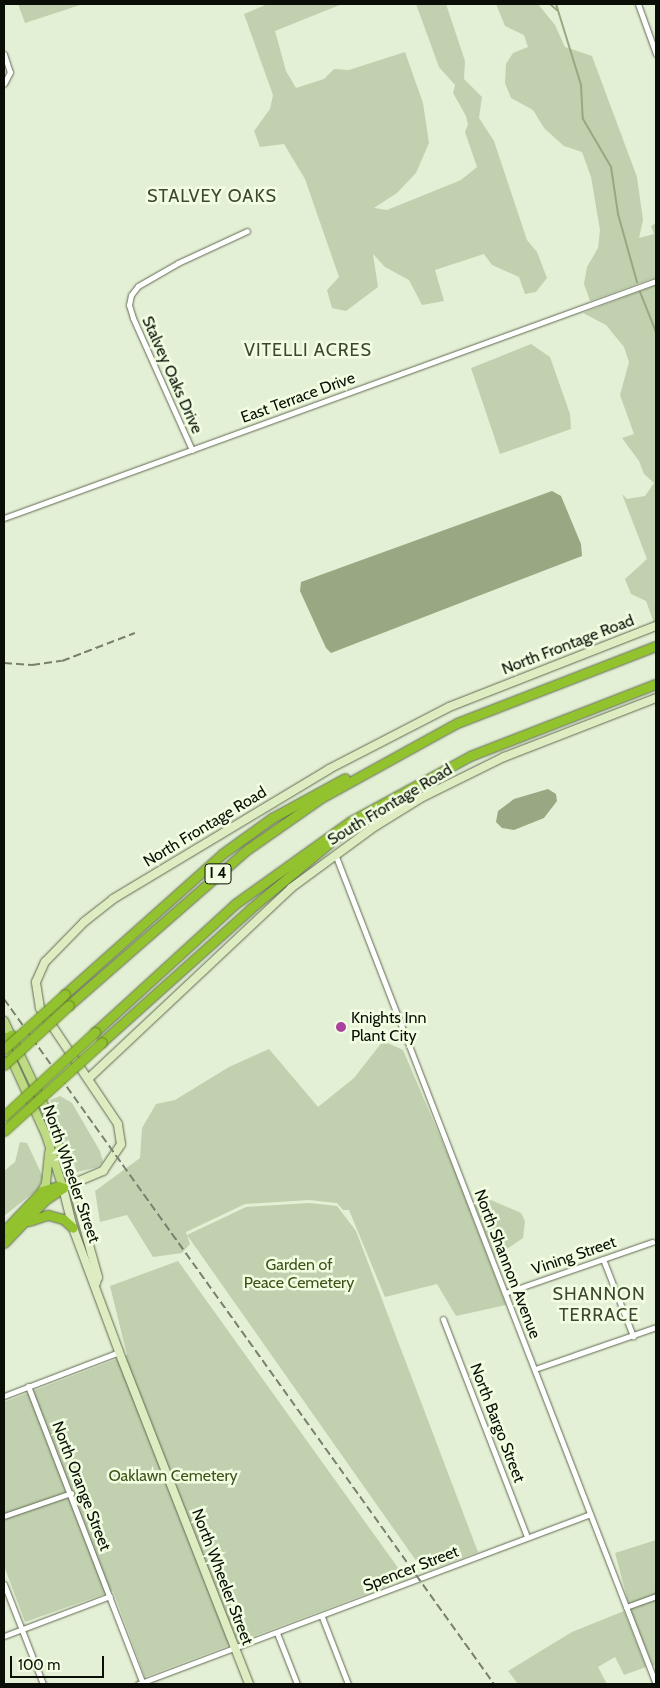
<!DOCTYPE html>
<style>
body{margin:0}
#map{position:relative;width:660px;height:1688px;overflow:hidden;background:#e4f0d5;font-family:Cabin,sans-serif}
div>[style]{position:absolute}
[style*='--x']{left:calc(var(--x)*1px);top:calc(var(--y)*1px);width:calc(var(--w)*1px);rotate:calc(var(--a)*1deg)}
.green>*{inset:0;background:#c1d0ae}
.water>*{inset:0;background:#98a882}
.stream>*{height:2px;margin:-1px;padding:0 1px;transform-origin:1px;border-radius:1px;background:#98a882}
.roads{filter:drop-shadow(0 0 1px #5f6951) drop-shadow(0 0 1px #5f6951)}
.street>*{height:5px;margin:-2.5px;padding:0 2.5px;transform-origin:2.5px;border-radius:2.5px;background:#fff}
.secondary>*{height:8px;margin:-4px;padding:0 4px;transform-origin:4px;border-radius:4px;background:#deedc1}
.primary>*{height:8px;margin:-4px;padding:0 4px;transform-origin:4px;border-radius:4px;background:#bedb82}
.highway>*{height:9px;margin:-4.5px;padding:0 4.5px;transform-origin:4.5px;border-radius:4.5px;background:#92c32f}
.rail>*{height:2px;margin-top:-1px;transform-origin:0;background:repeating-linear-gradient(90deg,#78806e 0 8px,transparent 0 12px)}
.bridges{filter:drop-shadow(0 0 1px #628421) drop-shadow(0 0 1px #628421)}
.highway-bridge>*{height:9px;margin:-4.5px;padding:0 4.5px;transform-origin:4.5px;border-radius:4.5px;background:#92c32f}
.dots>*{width:14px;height:14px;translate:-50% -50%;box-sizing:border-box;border:2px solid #f1fee2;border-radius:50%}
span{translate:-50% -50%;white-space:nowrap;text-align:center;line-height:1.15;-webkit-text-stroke:5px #f1fee2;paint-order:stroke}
.shield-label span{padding:1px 4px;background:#f1fee2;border:1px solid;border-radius:4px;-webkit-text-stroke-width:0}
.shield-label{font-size:15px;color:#0a0e06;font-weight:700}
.street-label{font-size:16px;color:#0a0e06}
.poi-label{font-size:16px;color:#0a0e06}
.left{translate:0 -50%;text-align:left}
.park-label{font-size:16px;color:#3f5319}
.neighbourhood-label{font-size:18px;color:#3d4630;letter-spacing:1px}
.frame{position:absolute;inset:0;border:5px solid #0a0e06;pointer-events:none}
.scale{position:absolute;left:10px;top:1656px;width:94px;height:22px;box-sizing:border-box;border:2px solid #0a0e06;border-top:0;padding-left:6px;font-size:15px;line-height:18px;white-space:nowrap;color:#0a0e06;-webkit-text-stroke:4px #f1fee2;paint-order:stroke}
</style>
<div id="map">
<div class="green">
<div style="clip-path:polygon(18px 4px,83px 4px,25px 23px)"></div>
<div style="clip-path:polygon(268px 4px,342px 4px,275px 31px,286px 71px,296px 88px,324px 79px,334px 69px,349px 70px,405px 52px,423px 103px,429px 143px,416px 173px,397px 193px,374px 208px,387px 210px,461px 180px,477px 167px,465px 132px,468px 125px,466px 116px,453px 93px,455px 85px,439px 67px,416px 4px,446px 4px,465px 61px,464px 79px,482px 97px,479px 118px,494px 141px,527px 240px,537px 252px,547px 278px,536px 292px,525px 294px,519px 277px,492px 265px,484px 254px,435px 270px,444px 301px,422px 305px,409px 280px,385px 267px,373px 254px,378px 287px,346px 311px,332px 308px,327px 290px,339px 277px,305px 179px,284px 144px,260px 147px,254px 131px,270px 109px,273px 95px,244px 14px)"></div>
<div style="clip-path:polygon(496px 4px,538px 4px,555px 25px,565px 47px,592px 56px,637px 177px,643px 220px,639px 238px,654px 234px,651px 226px,656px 223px,656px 277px,590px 301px,584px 284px,587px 267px,598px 248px,600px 230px,591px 177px,582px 152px,564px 146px,544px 128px,533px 110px,511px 98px,505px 83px,506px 64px,513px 53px,528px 47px,524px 35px,505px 26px)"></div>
<div style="clip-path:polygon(656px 285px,656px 622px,654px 623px,646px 601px,631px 594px,625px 579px,647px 559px,622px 494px,627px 499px,645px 496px,654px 483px,644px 474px,639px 461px,622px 438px,634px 434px,620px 395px,629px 362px,624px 347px,606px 325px,583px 313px)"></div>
<div style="clip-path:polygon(531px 344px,550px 357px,570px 414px,571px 429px,500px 454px,471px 368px)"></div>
<div style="clip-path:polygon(383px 1041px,403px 1050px,453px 1167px,506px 1305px,456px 1316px,437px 1284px,385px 1297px,349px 1210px,343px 1210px,337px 1203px,309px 1200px,245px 1204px,186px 1232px,190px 1244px,182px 1253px,153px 1257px,127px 1215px,100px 1222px,95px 1191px,140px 1158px,142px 1128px,156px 1104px,175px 1100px,229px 1067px,269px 1049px,318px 1107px,354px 1078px)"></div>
<div style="clip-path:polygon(60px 1096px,72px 1103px,100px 1151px,103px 1162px,98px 1167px,77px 1172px,50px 1100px)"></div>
<div style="clip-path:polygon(20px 1142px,27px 1143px,43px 1177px,38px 1189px,4px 1216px,4px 1171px,15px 1162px)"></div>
<div style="clip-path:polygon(491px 1200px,521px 1213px,525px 1221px,523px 1238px,495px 1257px,475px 1206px)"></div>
<div style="clip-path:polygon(309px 1203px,337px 1206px,356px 1231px,478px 1552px,424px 1572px,187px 1235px,246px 1207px)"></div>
<div style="clip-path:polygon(178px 1261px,406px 1579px,145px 1677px,113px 1591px,25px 1622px,4px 1566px,4px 1402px,127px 1355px,110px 1286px)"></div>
<div style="clip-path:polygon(656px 1540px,656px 1665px,653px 1666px,630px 1609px,615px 1553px)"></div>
<div style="clip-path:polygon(624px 1611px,646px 1667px,624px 1675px,615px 1657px,598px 1667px,607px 1684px,518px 1684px,508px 1671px,572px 1632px)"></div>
</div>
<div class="water">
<div style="clip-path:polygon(552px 491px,561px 496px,581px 544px,582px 556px,331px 653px,326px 648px,300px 591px,301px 582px)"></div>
<div style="clip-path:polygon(548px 789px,556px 794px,557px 801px,544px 818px,514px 830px,502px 828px,496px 822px,498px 811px,514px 799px)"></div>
</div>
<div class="stream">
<div style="--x:550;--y:4;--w:9;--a:41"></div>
<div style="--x:556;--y:4;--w:85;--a:72.8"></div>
<div style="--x:581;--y:85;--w:34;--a:87"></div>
<div style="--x:583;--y:119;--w:56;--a:59.7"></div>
<div style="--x:611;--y:167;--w:48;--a:81.5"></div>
<div style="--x:618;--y:214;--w:71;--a:74.4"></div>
<div style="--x:640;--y:292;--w:43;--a:68.2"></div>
</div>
<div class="roads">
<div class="street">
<div style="--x:638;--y:4;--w:53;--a:70.2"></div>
<div style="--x:4;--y:54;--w:19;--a:72"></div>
<div style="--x:10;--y:72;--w:13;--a:117"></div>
<div style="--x:192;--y:450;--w:145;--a:-114.1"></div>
<div style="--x:133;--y:318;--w:14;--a:-107"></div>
<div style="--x:129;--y:305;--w:10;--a:-79"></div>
<div style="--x:131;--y:295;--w:11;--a:-52"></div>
<div style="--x:138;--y:286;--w:46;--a:-29.9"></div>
<div style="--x:178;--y:263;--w:76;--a:-24.9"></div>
<div style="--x:4;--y:518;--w:694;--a:-19.98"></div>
<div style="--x:335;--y:854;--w:890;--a:68.86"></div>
<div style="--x:603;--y:1259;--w:83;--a:68.7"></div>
<div style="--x:505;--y:1293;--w:156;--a:-19.1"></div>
<div style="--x:443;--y:1319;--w:234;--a:68.9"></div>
<div style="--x:535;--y:1369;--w:128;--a:-19.1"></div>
<div style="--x:28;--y:1386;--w:319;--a:68.9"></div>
<div style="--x:4;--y:1396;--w:123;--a:-20.9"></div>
<div style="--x:4;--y:1516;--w:71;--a:-18.9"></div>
<div style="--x:4;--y:1584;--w:107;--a:68.7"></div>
<div style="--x:626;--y:1607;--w:32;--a:-20"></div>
<div style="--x:322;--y:1617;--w:72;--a:68.8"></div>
<div style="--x:277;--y:1633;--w:55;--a:68.6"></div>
<div style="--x:4;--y:1636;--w:113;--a:-20.7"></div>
<div style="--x:138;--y:1684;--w:483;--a:-20.6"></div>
</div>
<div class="secondary">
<div style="--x:89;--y:1078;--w:277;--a:-43.2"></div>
<div style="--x:291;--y:888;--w:103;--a:-36.3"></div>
<div style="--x:374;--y:827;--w:55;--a:-31.7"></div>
<div style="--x:421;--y:798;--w:93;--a:-26.3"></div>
<div style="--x:504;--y:757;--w:163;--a:-21.2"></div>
<div style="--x:63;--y:1188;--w:41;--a:76"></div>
<div style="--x:73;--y:1228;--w:132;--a:69.6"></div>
<div style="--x:119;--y:1352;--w:357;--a:68.6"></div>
<div style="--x:96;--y:1283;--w:6;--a:-72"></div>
<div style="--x:98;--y:1277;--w:97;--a:-105.6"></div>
<div style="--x:72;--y:1184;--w:34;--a:-23"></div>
<div style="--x:103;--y:1171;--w:32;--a:-56"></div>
<div style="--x:121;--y:1144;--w:20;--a:-99"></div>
<div style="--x:118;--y:1124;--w:140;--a:-123.9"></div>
<div style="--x:40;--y:1008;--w:26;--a:-99"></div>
<div style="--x:36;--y:982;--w:22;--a:-66"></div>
<div style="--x:45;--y:962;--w:56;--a:-45.7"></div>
<div style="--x:84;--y:922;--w:37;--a:-38"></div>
<div style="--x:113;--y:899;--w:252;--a:-31"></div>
<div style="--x:329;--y:769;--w:135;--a:-27.3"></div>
<div style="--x:449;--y:707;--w:222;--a:-21.4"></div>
</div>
<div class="primary">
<div style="--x:4;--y:1021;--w:103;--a:64.7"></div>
<div style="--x:48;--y:1114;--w:74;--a:71.1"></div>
<div style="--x:72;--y:1184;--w:10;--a:156"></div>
<div style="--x:63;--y:1188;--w:56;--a:-107.8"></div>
<div style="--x:46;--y:1135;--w:101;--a:-114.5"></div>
<div style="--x:42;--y:1191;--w:9;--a:-63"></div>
<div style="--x:46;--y:1183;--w:31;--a:-84"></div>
</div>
<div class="highway">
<div style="--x:65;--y:994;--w:210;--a:-41.7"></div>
<div style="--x:222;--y:854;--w:62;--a:-35.8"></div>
<div style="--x:272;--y:818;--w:83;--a:-28.7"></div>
<div style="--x:69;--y:1005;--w:237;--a:-41.1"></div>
<div style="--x:248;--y:849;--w:89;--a:-34.9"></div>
<div style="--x:321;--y:798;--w:155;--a:-28.9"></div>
<div style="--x:457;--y:723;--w:213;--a:-21.2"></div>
<div style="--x:95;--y:1032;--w:190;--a:-42.4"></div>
<div style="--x:235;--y:904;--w:143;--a:-35.6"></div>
<div style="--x:351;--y:821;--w:136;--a:-28.6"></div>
<div style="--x:470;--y:756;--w:199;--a:-21.2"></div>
<div style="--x:4;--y:1040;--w:9;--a:-36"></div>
<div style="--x:102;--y:1042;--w:199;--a:-41.9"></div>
<div style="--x:250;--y:909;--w:114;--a:-39.7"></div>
<div style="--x:29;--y:1221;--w:20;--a:-18"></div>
<div style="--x:48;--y:1215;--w:16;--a:15"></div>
<div style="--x:63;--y:1219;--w:13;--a:42"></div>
<div style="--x:4;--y:1231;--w:55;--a:-46.5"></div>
<div style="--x:42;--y:1191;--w:17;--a:-17"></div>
<div style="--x:58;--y:1186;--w:5;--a:22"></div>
<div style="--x:4;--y:1243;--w:59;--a:-46.4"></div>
<div style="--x:45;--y:1200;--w:22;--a:-34"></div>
</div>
</div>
<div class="rail">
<div style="--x:4;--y:663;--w:28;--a:4"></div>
<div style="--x:32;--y:665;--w:30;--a:-8"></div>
<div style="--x:62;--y:661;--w:78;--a:-21"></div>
<div style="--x:4;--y:999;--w:842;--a:54.42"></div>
</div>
<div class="bridges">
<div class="highway-bridge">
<div style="--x:4;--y:1049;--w:82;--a:-42"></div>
<div style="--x:4;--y:1065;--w:88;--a:-42.7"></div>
<div style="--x:4;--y:1116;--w:124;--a:-42.7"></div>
<div style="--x:4;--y:1131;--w:132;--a:-42.2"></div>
</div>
</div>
<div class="dots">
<div style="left:341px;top:1027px;background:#ac409f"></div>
</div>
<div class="shield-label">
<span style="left:218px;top:874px">I 4</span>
</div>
<div class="street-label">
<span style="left:172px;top:375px;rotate:66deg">Stalvey Oaks Drive</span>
<span style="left:298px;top:398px;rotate:-20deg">East Terrace Drive</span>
<span style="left:568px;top:645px;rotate:-21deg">North Frontage Road</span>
<span style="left:390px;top:805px;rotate:-31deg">South Frontage Road</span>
<span style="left:205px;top:827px;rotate:-31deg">North Frontage Road</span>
<span style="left:71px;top:1174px;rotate:71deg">North Wheeler Street</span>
<span style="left:574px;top:1256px;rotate:-19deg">Vining Street</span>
<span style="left:507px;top:1264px;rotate:69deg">North Shannon Avenue</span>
<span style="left:497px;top:1423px;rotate:69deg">North Bargo Street</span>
<span style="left:81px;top:1486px;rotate:69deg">North Orange Street</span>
<span style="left:411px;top:1569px;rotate:-21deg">Spencer Street</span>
<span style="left:222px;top:1577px;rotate:69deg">North Wheeler Street</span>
</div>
<div class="poi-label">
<span class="left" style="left:351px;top:1027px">Knights Inn<br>Plant City</span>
</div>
<div class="park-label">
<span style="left:299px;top:1274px">Garden of<br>Peace Cemetery</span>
<span style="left:173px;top:1476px">Oaklawn Cemetery</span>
</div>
<div class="neighbourhood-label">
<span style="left:212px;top:196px">STALVEY OAKS</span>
<span style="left:308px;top:350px">VITELLI ACRES</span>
<span style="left:599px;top:1305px">SHANNON<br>TERRACE</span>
</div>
<div class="frame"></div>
<div class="scale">100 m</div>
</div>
